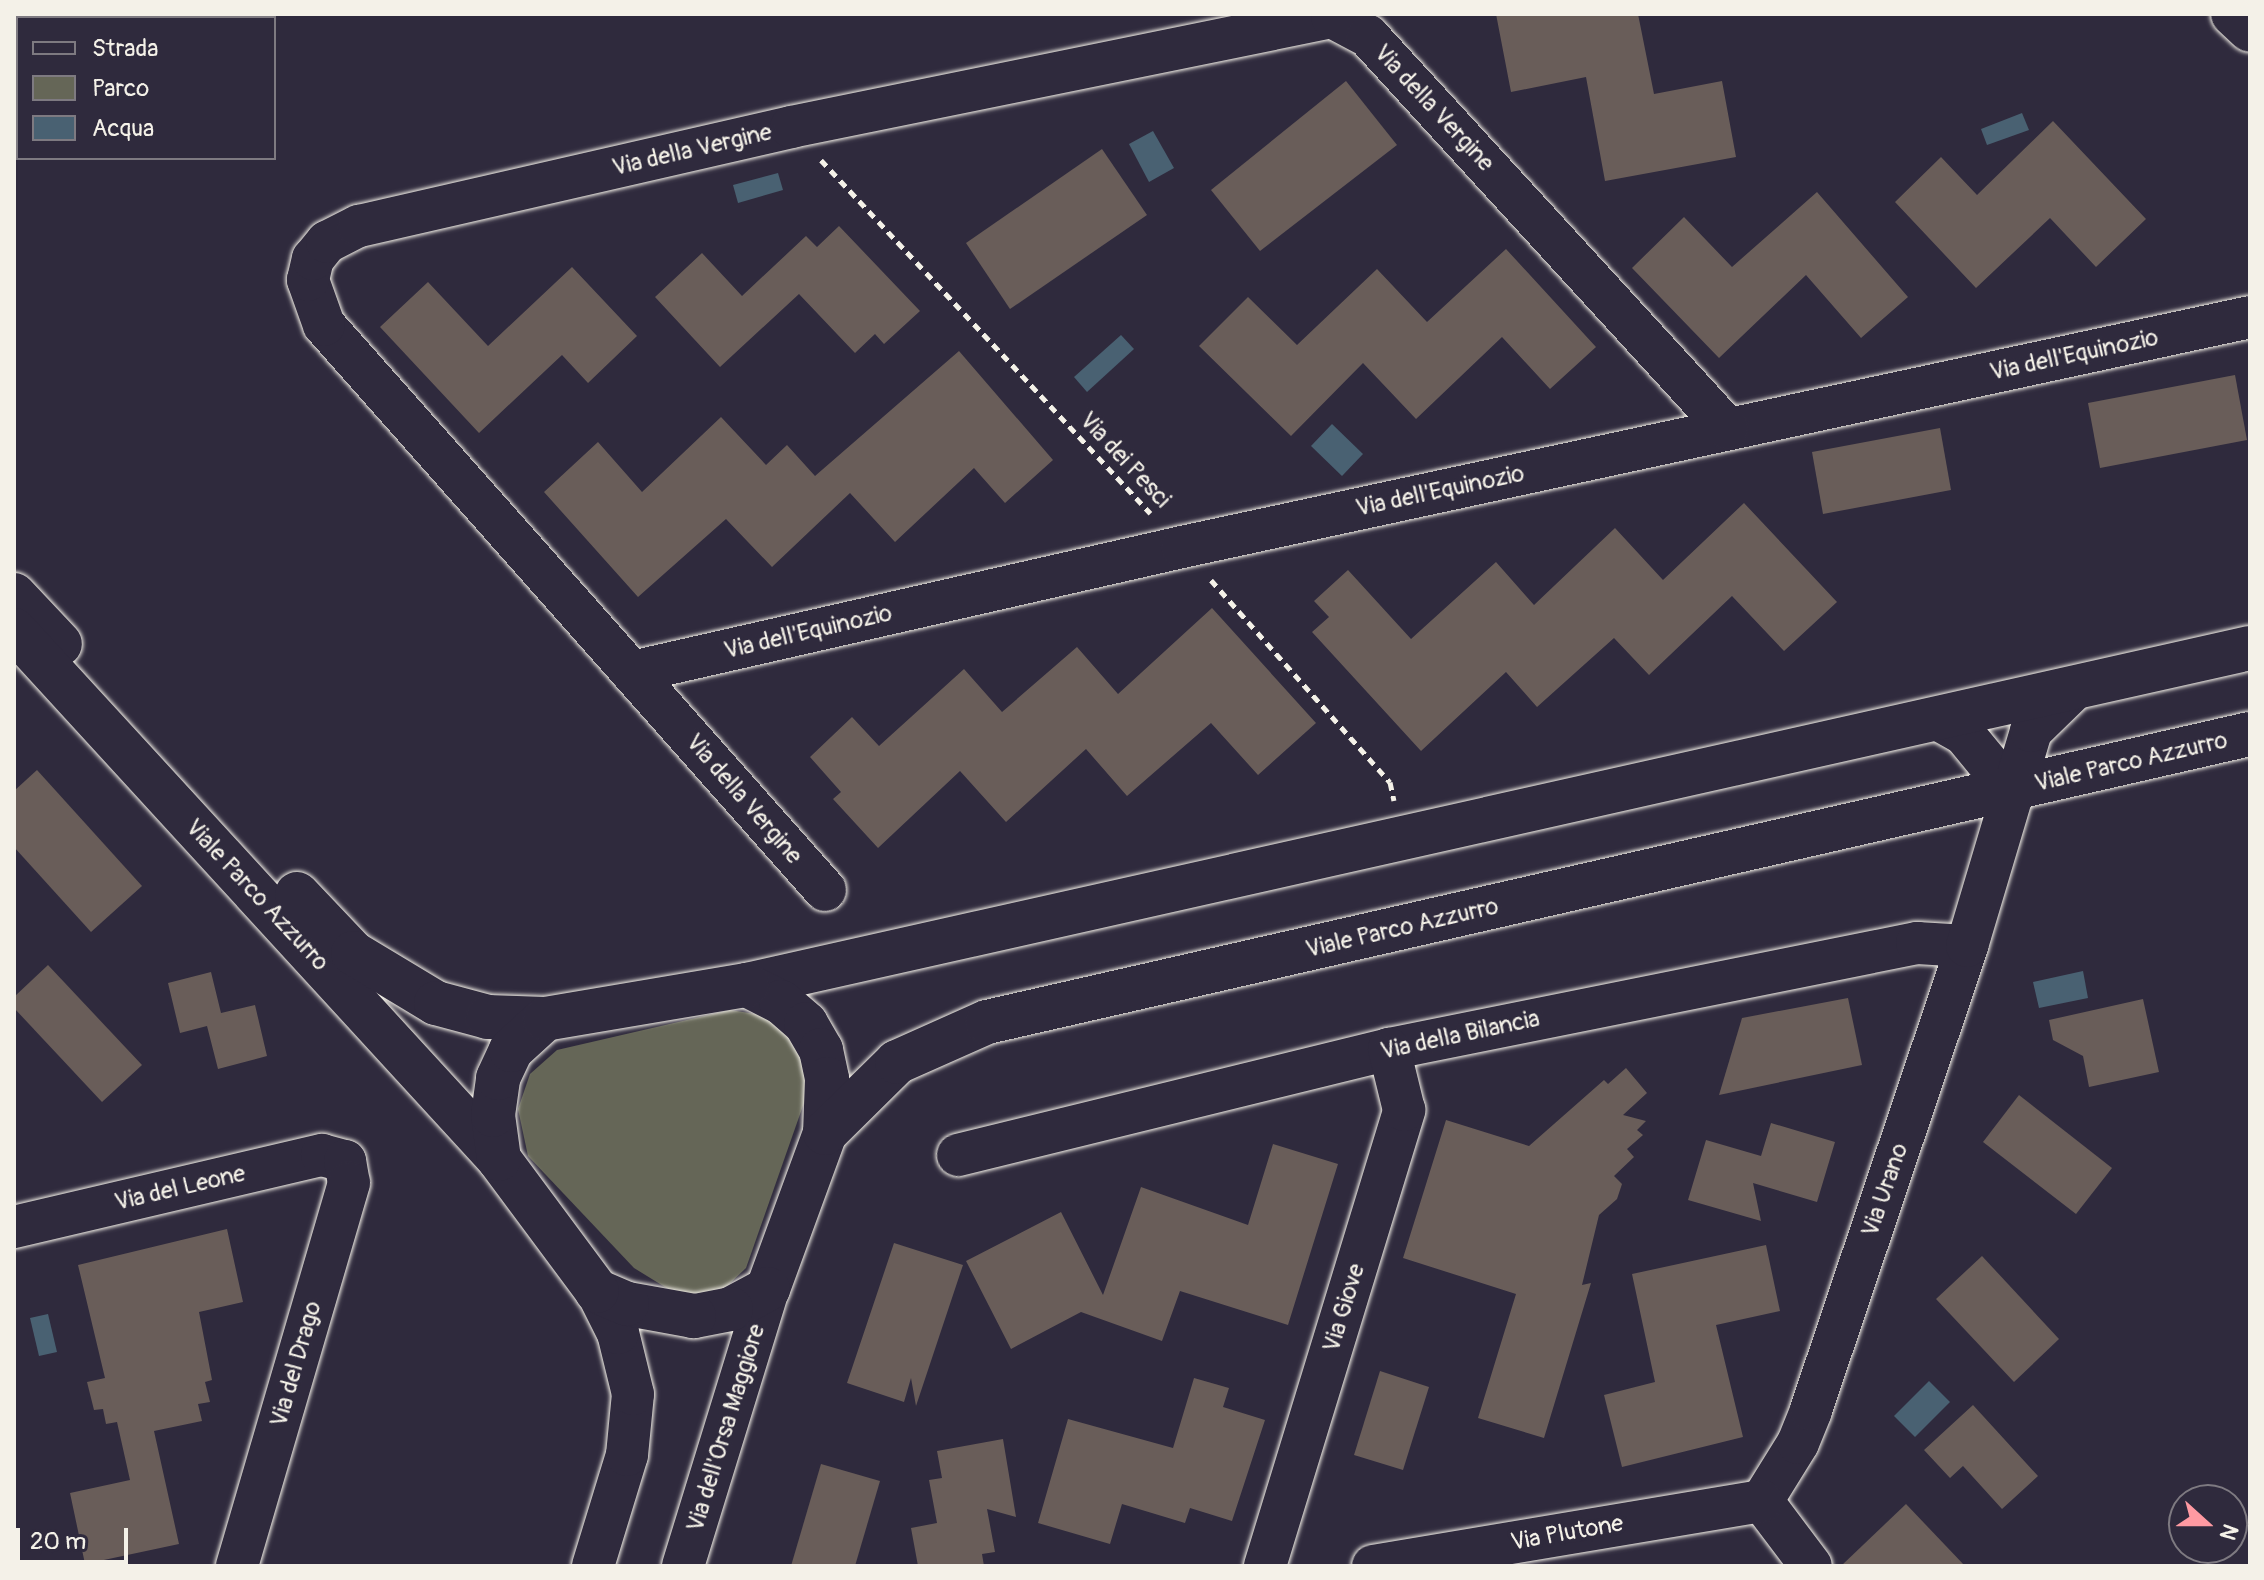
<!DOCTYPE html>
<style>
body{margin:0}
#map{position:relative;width:2264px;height:1580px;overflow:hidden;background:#2f2a3d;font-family:Pangolin,sans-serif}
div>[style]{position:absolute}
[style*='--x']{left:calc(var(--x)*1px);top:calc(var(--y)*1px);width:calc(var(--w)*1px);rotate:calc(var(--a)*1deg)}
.green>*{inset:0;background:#656657}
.water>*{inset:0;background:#496172}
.building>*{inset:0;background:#695d59}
.path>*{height:5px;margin-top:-2.5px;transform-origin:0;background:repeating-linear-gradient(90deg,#f4f1e8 0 8px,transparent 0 14px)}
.roads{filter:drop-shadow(0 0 2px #f4f1e8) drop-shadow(0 0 2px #f4f1e8)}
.street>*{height:42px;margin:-21px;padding:0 21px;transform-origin:21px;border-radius:21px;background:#2f2a3d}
.secondary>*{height:44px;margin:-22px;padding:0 22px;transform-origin:22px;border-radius:22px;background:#2f2a3d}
span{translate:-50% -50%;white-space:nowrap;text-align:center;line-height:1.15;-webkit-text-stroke:7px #2f2a3d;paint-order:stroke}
.street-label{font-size:24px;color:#f4f1e8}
.frame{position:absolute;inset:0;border:16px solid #f4f1e8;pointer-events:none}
.legend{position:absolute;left:16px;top:16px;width:260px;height:144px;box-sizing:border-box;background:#2f2a3d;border:2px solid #7e7a81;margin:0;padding:10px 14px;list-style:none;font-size:24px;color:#f4f1e8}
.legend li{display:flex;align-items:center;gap:16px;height:40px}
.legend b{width:40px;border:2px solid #7e7a81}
.north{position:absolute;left:2168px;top:1484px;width:80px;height:80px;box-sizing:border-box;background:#2f2a3d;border:2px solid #7e7a81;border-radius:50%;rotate:111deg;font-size:22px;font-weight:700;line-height:32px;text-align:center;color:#f4f1e8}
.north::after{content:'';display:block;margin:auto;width:28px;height:36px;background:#ff9aa2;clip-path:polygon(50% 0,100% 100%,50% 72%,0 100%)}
.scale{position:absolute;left:16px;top:1528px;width:112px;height:36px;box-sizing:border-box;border:4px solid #f4f1e8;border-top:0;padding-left:10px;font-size:24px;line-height:28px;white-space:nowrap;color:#f4f1e8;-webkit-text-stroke:6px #2f2a3d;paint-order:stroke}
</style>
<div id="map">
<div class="green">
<div style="clip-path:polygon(730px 1010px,762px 1015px,792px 1037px,806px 1071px,805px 1100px,746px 1268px,723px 1290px,703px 1296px,673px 1292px,634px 1268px,528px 1156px,518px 1109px,530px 1074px,557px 1050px)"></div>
</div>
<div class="water">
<div style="clip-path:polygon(2022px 113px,2029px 130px,1987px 145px,1981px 129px)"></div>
<div style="clip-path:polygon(1153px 131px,1174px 168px,1149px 182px,1129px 144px)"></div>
<div style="clip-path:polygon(778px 173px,783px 190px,738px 203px,733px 185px)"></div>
<div style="clip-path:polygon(1121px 335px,1134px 349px,1087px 392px,1074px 377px)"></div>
<div style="clip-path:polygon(1332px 424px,1363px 454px,1342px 476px,1311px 446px)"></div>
<div style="clip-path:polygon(2083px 971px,2088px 998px,2039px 1008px,2033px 982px)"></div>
<div style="clip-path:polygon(48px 1314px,57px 1352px,39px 1356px,30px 1318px)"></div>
<div style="clip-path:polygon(1929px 1381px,1950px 1402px,1915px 1437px,1894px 1416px)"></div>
</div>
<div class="building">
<div style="clip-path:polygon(1496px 14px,1638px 14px,1654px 94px,1722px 81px,1736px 157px,1605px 181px,1586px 77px,1511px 92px)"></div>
<div style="clip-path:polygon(1346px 81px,1397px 145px,1260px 251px,1211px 190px)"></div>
<div style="clip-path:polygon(2053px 121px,2146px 219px,2096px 267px,2050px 218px,1976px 288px,1895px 202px,1941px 157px,1977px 195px)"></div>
<div style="clip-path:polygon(1102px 149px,1147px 215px,1010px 309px,966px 243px)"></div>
<div style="clip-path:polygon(1817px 192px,1908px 297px,1861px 338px,1806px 275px,1719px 358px,1632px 268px,1684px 217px,1732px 267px)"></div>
<div style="clip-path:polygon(839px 226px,920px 311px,884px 344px,875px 334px,855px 353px,799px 294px,720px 367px,655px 297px,702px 253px,742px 296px,806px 236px,817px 247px)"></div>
<div style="clip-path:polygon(1506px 249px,1596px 347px,1550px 389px,1502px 337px,1416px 419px,1363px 363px,1291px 436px,1199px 346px,1248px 297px,1297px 345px,1377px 269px,1427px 322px)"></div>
<div style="clip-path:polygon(572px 267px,637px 336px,588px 383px,562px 355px,479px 433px,380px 327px,428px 282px,488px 346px)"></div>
<div style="clip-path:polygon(959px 351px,1053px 460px,1005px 503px,974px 468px,895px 542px,850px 493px,772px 567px,726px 519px,638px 597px,544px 492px,598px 442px,642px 492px,721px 417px,766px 465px,787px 445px,815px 476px)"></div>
<div style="clip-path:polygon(2235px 375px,2247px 440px,2100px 468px,2088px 403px)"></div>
<div style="clip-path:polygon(1940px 428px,1951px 490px,1823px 514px,1812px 452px)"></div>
<div style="clip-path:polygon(1744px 503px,1837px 602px,1784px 651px,1732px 596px,1649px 675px,1614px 638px,1537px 707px,1506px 672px,1421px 751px,1312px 632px,1329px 617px,1314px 601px,1348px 570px,1411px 639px,1496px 562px,1534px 605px,1615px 528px,1663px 580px)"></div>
<div style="clip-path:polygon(1212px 608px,1316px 723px,1258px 775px,1211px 723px,1127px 796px,1086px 749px,1006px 822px,960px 771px,878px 848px,833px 799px,841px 792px,810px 757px,852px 717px,879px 746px,964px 669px,1002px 712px,1077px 647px,1118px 694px)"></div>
<div style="clip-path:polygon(37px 770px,142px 886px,91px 932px,14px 847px,14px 791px)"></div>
<div style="clip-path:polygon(48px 965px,142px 1065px,102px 1102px,14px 1008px,14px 997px)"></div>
<div style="clip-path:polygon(211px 972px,221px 1013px,255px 1005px,267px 1056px,218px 1069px,207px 1026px,180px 1033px,168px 983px)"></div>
<div style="clip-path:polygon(1848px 998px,1862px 1065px,1719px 1095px,1742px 1018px)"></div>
<div style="clip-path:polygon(2143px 999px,2159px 1072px,2089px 1087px,2083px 1056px,2053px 1040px,2049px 1020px)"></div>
<div style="clip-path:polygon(1626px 1068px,1647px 1093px,1623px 1115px,1646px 1121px,1637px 1130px,1643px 1135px,1627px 1149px,1634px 1157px,1614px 1176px,1622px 1184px,1617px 1199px,1599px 1215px,1582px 1285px,1591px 1283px,1544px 1438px,1478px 1418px,1516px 1294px,1403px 1258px,1446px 1120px,1529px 1146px,1604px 1080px,1608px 1084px)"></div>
<div style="clip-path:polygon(2019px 1095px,2112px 1168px,2076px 1214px,1983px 1142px)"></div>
<div style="clip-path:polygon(1771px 1123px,1835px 1142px,1817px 1202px,1753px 1183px,1761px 1221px,1688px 1200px,1706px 1140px,1761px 1156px)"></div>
<div style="clip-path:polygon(1273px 1144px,1338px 1164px,1288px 1325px,1180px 1291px,1162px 1341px,1081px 1312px,1011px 1349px,966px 1261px,1061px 1212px,1103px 1295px,1141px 1187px,1248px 1225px)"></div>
<div style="clip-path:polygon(227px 1229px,243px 1302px,199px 1312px,212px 1380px,205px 1382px,210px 1402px,198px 1404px,202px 1421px,154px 1431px,179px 1544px,85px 1564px,70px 1493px,130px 1480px,117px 1422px,106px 1424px,103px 1409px,94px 1410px,87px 1382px,105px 1378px,78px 1265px)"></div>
<div style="clip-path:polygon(894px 1243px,963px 1265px,916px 1406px,911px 1378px,904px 1402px,847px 1383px)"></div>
<div style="clip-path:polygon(1766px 1245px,1780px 1311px,1716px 1325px,1743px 1437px,1622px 1467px,1604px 1395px,1655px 1382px,1632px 1274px)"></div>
<div style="clip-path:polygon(1982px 1256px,2059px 1339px,2014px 1382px,1936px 1299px)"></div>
<div style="clip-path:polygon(1380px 1371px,1429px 1387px,1403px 1470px,1354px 1455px)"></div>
<div style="clip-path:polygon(1194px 1378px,1229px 1388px,1223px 1407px,1265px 1420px,1232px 1521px,1190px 1508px,1185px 1523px,1122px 1504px,1110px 1544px,1038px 1523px,1068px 1419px,1173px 1448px)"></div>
<div style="clip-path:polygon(1973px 1405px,2038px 1476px,2002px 1509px,1963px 1466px,1950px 1478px,1924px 1450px)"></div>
<div style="clip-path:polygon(1003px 1439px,1016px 1517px,987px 1509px,995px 1552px,982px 1554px,984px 1566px,918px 1566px,911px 1528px,937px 1523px,929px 1480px,942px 1478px,937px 1451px)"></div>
<div style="clip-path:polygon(821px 1464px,880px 1481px,855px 1566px,791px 1566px)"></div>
<div style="clip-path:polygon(1906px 1504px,1965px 1566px,1841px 1566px)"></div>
</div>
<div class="path">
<div style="--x:821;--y:160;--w:483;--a:47"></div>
<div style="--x:1211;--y:580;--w:270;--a:48.5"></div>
<div style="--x:1390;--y:782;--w:19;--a:78"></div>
</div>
<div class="roads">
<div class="street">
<div style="--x:632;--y:672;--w:564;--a:-12.8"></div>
<div style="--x:1182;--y:547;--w:1092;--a:-12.15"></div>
<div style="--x:1939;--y:720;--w:29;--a:29"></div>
<div style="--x:1964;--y:734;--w:74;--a:50.5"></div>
<div style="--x:825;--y:890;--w:755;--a:-131.56"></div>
<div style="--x:324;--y:325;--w:48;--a:-109.6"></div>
<div style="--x:308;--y:280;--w:22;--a:-77"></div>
<div style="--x:313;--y:259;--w:22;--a:-51"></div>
<div style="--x:327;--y:242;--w:36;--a:-27"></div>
<div style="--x:359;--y:226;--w:443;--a:-12.9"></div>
<div style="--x:791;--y:127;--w:552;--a:-11.49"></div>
<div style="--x:1332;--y:17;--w:41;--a:27.8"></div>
<div style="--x:1368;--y:36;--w:532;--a:47.52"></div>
<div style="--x:958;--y:1155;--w:444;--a:-13.8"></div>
<div style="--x:1389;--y:1049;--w:539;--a:-11.35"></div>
<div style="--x:1917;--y:943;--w:50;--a:3.4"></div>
<div style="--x:14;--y:1227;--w:316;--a:-13.2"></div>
<div style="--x:322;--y:1155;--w:24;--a:15"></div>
<div style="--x:345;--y:1161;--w:22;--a:80"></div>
<div style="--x:349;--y:1183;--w:399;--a:106.3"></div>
<div style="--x:1762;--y:1501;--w:68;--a:-58.2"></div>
<div style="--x:1798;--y:1443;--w:35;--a:-68"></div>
<div style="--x:1811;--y:1410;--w:490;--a:-71.4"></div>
<div style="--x:1967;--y:946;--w:224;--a:-73.4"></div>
<div style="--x:2031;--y:731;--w:56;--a:-44.3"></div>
<div style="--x:1762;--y:1501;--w:81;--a:53"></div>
<div style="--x:593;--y:1566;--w:116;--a:-73"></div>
<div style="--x:627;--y:1455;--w:61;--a:-84.4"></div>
<div style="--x:633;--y:1394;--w:63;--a:-103.8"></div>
<div style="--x:618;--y:1333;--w:47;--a:-116.6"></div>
<div style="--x:683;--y:1566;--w:290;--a:-72.9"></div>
<div style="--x:1265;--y:1566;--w:477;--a:-73"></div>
<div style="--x:1404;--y:1110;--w:63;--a:-103.8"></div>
<div style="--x:1373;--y:1566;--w:394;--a:-9.5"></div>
</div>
<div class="secondary">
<div style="--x:2233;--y:14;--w:23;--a:43"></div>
<div style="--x:14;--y:595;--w:67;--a:46.8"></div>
<div style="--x:14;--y:630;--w:718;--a:47.48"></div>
<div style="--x:297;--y:894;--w:81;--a:46.5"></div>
<div style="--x:353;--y:953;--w:97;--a:31.1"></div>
<div style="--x:436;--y:1003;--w:54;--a:15.1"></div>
<div style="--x:488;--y:1017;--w:57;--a:2"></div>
<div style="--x:747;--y:985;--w:1540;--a:-12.64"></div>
<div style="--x:747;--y:985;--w:38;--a:27"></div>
<div style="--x:781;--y:1002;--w:33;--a:41"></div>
<div style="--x:806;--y:1024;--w:30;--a:60"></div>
<div style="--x:821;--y:1050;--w:30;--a:78"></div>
<div style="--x:827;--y:1079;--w:54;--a:92.1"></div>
<div style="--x:825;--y:1133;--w:166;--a:110.1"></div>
<div style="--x:768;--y:1289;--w:42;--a:151.6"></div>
<div style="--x:731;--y:1309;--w:38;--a:169"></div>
<div style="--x:694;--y:1316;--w:68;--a:-169.8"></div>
<div style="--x:627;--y:1304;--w:33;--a:-157"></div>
<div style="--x:597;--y:1291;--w:164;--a:-126.6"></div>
<div style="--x:499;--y:1159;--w:44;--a:-97.8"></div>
<div style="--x:493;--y:1115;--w:37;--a:-82"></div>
<div style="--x:498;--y:1078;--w:31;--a:-65"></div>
<div style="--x:511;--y:1050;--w:46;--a:-42.4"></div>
<div style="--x:545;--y:1019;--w:205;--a:-9.6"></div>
<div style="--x:825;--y:1133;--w:101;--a:-44.6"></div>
<div style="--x:897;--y:1062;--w:98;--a:-24"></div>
<div style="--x:987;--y:1022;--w:1295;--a:-12.85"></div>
</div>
</div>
<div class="street-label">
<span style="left:1434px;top:108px;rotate:47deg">Via della Vergine</span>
<span style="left:692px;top:150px;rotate:-13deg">Via della Vergine</span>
<span style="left:2074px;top:355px;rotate:-12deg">Via dell'Equinozio</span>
<span style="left:1125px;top:460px;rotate:47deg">Via dei Pesci</span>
<span style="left:1440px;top:491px;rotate:-12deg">Via dell'Equinozio</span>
<span style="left:808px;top:632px;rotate:-13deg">Via dell'Equinozio</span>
<span style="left:2131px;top:762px;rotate:-13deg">Viale Parco Azzurro</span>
<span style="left:744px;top:799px;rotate:49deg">Via della Vergine</span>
<span style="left:257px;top:895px;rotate:47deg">Viale Parco Azzurro</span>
<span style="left:1402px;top:928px;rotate:-13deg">Viale Parco Azzurro</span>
<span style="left:1460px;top:1035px;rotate:-12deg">Via della Bilancia</span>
<span style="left:180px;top:1188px;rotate:-13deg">Via del Leone</span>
<span style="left:1885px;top:1190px;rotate:-71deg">Via Urano</span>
<span style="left:1344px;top:1308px;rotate:-73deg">Via Giove</span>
<span style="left:296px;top:1364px;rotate:-74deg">Via del Drago</span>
<span style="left:726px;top:1428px;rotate:-73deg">Via dell'Orsa Maggiore</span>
<span style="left:1567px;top:1533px;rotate:-10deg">Via Plutone</span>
</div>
<div class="frame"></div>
<ul class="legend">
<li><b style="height:10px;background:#2f2a3d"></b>Strada</li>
<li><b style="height:22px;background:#656657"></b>Parco</li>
<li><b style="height:22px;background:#496172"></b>Acqua</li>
</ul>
<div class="north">N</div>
<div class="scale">20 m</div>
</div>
